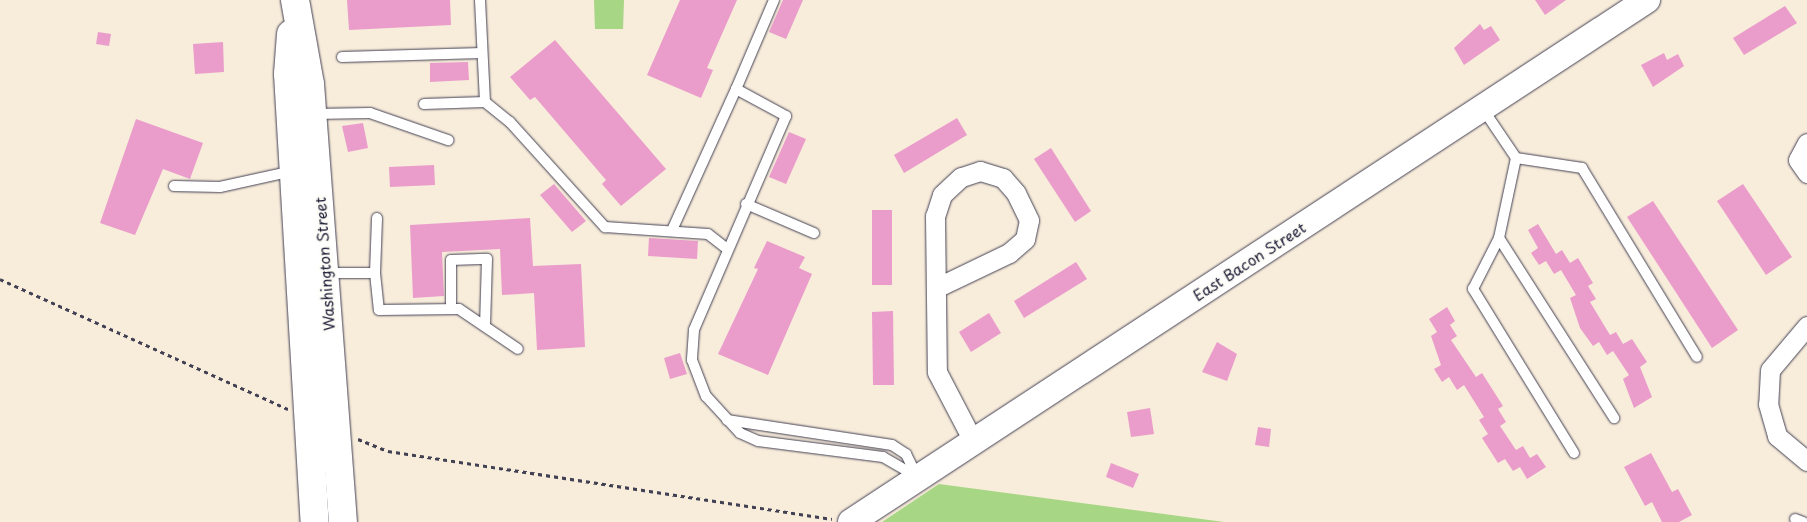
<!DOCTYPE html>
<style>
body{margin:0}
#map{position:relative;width:1807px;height:522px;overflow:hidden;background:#f8ecdb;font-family:"Playpen Sans",sans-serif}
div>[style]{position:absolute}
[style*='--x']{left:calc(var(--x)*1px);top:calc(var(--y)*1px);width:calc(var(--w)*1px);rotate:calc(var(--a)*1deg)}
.green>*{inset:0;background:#a7d684}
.building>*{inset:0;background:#ea9dcb}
.path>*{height:3px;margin-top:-1.5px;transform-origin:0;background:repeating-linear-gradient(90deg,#424053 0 4px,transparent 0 8px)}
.roads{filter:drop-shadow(0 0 1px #424053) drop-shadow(0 0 1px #424053)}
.service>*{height:10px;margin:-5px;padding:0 5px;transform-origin:5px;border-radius:5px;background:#fff}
.minor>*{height:19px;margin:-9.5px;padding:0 9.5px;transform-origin:9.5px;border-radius:9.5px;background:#fff}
.secondary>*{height:26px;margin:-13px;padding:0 13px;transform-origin:13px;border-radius:13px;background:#fff}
.primary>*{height:28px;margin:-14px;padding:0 14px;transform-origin:14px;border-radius:14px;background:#fff}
span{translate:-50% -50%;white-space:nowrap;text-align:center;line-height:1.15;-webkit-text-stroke:4.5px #fdfcf7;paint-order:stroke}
.street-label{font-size:15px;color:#22223b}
</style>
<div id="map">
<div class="green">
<div style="clip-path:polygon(594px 0,624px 0,623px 29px,595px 29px)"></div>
<div style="clip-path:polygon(939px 484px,1224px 522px,882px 522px)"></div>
</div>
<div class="building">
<div style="clip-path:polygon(347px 0,450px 0,451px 25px,349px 30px)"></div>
<div style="clip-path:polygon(680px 0,737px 0,707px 68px,713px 70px,701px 98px,647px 75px)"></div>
<div style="clip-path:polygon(783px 0,803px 0,786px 39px,769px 32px)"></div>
<div style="clip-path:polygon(1535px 0,1566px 0,1545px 15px)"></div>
<div style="clip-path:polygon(1785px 6px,1797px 23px,1744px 55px,1733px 38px)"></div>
<div style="clip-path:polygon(1480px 24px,1484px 30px,1491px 26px,1500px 40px,1464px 65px,1454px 48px)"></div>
<div style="clip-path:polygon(98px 32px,111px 34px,109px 46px,96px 44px)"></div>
<div style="clip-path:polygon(555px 40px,666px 169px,621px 206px,602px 184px,606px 180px,535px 97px,530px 100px,510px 77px)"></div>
<div style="clip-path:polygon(223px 42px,224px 72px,195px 74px,193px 44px)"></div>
<div style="clip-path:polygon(1664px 53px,1667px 60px,1678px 54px,1684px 66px,1653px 87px,1641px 65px)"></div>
<div style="clip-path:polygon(468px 62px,469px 80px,430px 82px,430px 63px)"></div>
<div style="clip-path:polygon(957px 118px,967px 135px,904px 173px,894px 155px)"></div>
<div style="clip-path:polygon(136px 119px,203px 143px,190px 179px,163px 169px,135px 235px,100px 223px)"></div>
<div style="clip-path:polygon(363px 123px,368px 148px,348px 152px,342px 126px)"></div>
<div style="clip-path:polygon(789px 132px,806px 139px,786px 184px,769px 177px)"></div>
<div style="clip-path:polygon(1051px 148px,1091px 211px,1075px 222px,1034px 159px)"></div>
<div style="clip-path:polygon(434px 165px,435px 185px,390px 187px,389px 167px)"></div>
<div style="clip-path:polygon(554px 184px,586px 221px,572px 232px,540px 195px)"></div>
<div style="clip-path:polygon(1743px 184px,1792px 257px,1766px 275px,1717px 201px)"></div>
<div style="clip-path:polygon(1653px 201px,1738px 330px,1712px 348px,1627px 217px)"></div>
<div style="clip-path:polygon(872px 210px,892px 210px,892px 285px,872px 285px)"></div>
<div style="clip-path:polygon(530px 218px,533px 266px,581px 264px,585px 347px,537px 350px,534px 293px,502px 295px,500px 249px,442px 252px,444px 296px,413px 298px,410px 225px)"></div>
<div style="clip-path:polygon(1538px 224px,1556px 254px,1562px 250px,1570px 263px,1578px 258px,1593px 283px,1588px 286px,1596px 299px,1590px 302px,1610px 335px,1616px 332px,1623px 344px,1632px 339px,1647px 362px,1640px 367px,1652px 397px,1634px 408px,1623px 379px,1629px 375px,1613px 351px,1607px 355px,1599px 342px,1593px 346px,1580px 328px,1570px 298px,1576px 295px,1561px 270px,1554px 274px,1546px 261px,1539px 265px,1531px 253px,1538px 248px,1528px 230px)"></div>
<div style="clip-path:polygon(649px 238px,698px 241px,697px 259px,648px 256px)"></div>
<div style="clip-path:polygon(767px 241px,805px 257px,799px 268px,812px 274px,768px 375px,718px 354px,758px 269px,754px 268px)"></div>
<div style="clip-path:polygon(1076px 262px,1087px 279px,1024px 318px,1014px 301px)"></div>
<div style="clip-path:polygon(1447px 307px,1455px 321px,1450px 325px,1457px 336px,1451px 340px,1476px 377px,1482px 373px,1503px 406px,1498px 409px,1506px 422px,1500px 426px,1516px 450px,1523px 446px,1530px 458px,1537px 454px,1546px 467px,1527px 479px,1520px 467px,1513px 471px,1505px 459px,1498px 463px,1482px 438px,1488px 434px,1479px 420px,1484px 417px,1464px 385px,1457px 390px,1449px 377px,1442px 382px,1434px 369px,1441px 365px,1431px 336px,1437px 332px,1429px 319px)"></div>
<div style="clip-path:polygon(893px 311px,894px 385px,873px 385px,872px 312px)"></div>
<div style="clip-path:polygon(989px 313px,1001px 333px,971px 352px,959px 332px)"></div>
<div style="clip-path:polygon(1217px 342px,1237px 354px,1227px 381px,1202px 372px)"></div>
<div style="clip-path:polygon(680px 353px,687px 374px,670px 379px,664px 358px)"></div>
<div style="clip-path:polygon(1150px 408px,1154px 434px,1131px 437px,1127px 412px)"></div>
<div style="clip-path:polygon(1258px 427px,1271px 429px,1269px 447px,1255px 445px)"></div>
<div style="clip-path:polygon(1651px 453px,1672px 492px,1678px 489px,1692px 515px,1679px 522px,1662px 522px,1652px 502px,1645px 506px,1624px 467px)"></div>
<div style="clip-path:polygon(1111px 463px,1139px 474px,1133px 488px,1106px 477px)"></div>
</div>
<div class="path">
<div style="--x:0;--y:279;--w:316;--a:24.3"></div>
<div style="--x:358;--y:439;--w:32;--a:22"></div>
<div style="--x:388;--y:451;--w:449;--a:8.7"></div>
</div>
<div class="roads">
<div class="service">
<div style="--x:480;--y:0;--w:102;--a:87.2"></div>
<div style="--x:485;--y:102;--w:32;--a:39"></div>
<div style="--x:510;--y:122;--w:142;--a:47.9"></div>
<div style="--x:605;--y:227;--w:103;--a:3.9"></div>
<div style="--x:708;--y:234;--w:23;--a:38"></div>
<div style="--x:774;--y:0;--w:97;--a:113.1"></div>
<div style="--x:736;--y:89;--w:57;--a:28.4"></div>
<div style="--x:786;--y:116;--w:233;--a:113.3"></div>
<div style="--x:694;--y:330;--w:30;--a:94"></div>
<div style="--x:692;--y:360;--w:39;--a:69"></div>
<div style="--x:706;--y:396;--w:50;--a:47.4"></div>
<div style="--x:740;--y:433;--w:20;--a:24"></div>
<div style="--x:758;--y:441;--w:126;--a:7.3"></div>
<div style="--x:883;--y:457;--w:39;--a:30"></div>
<div style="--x:342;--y:57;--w:140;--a:-1.6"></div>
<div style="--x:424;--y:104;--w:61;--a:-1.9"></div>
<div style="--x:1483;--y:109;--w:59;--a:56"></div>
<div style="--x:314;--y:114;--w:56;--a:-1"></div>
<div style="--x:370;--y:113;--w:83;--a:19.1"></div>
<div style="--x:174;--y:186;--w:46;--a:1.2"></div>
<div style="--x:220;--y:187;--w:75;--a:-12.4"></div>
<div style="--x:746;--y:204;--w:74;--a:23.1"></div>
<div style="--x:673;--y:228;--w:153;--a:-65.6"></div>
<div style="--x:1499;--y:238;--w:82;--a:-78"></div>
<div style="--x:1516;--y:158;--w:67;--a:8.6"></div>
<div style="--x:1582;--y:168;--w:221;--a:58.7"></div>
<div style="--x:326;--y:273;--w:49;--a:0"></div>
<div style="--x:375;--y:273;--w:55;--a:-87.9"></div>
<div style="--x:375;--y:273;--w:37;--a:84"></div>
<div style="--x:379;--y:310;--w:80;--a:-0.7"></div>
<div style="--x:459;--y:309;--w:71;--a:34.1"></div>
<div style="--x:451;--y:309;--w:49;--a:-90"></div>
<div style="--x:451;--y:260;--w:36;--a:-2"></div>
<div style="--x:487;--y:259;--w:67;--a:91.7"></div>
<div style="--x:727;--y:420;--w:167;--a:8.6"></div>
<div style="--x:892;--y:445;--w:17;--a:33"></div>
<div style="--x:906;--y:454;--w:25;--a:64"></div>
<div style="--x:1574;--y:453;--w:193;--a:-121.6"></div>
<div style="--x:1473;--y:289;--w:57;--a:-63"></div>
<div style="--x:1499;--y:238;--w:214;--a:57.4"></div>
<div style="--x:1795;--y:519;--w:9;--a:21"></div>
</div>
<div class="minor">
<div style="--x:1807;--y:143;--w:19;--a:118"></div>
<div style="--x:1798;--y:160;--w:16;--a:55"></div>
<div style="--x:938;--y:287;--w:79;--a:-25.6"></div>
<div style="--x:1009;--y:253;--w:21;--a:-41"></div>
<div style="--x:1025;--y:239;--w:19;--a:-78"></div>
<div style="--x:1029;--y:220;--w:30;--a:-116"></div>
<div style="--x:1016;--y:193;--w:20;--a:-131"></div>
<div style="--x:1003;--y:178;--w:24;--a:-163"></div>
<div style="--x:980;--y:171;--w:20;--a:162"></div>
<div style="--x:961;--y:177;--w:26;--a:137"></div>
<div style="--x:942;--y:195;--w:22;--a:108"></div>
<div style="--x:935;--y:216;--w:156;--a:89.3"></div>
<div style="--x:937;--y:372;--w:78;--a:62.4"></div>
<div style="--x:1807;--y:326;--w:57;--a:130.1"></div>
<div style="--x:1770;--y:370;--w:34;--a:93"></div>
<div style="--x:1768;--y:404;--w:33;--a:74"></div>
<div style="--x:1777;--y:436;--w:39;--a:40"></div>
</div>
<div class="secondary">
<div style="--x:851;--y:522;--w:952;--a:-33.26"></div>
</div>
<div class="primary">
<div style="--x:295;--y:0;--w:85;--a:79.9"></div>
<div style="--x:310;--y:84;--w:439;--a:85.7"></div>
<div style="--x:291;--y:34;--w:40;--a:94.3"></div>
<div style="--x:288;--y:74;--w:449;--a:86.6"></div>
</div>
</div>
<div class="street-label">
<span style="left:1249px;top:261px;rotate:-33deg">East Bacon Street</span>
<span style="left:324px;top:264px;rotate:-94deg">Washington Street</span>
</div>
</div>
